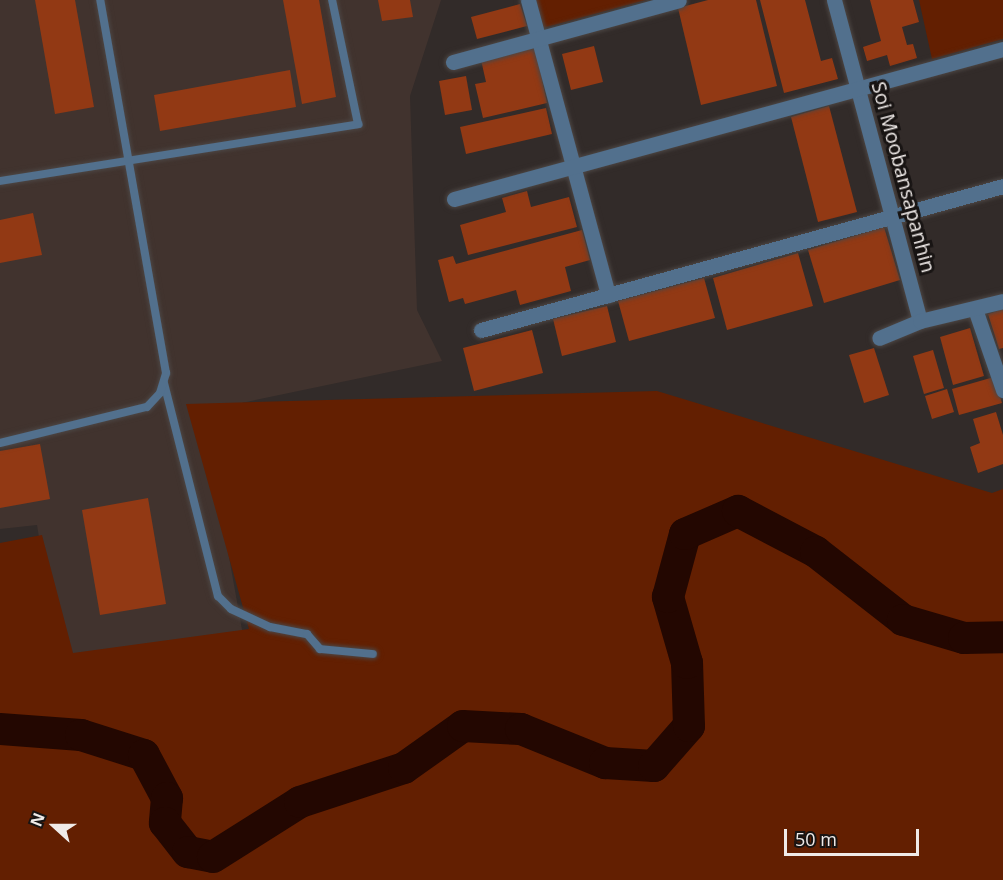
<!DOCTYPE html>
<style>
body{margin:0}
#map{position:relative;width:1003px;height:880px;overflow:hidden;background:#322b29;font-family:"Open Sans",sans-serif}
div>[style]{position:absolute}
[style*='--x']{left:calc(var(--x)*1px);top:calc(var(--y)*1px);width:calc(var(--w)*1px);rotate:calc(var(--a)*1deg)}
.built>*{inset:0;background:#41332e}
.green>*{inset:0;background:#631f01}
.river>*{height:32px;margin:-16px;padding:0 16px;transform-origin:16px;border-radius:16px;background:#230701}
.building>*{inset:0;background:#923914}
.roads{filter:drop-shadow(0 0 2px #4c4644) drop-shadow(0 0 2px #4c4644)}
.lane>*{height:8px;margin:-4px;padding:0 4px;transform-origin:4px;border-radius:4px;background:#52708d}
.street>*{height:15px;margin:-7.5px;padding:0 7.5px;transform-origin:7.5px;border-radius:7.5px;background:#52708d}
span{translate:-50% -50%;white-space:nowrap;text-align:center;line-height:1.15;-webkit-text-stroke:6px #181413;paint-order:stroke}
.street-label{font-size:20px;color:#efeae8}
.north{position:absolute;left:24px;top:796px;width:60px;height:60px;-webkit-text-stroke:4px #181413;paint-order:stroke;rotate:291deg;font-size:16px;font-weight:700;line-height:24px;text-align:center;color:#efeae8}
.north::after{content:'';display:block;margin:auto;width:21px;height:27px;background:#efeae8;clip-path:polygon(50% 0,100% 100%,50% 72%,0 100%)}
.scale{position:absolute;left:784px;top:829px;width:135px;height:27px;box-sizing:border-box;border:3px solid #efeae8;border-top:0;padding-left:8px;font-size:18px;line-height:21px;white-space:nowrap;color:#efeae8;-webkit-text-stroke:4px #181413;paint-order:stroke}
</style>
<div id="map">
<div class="built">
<div style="clip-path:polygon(0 0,441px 0,410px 96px,417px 310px,442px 361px,203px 411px,244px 641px,60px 665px,37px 525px,0 529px)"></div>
</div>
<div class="green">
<div style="clip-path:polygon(536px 0,646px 0,543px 28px)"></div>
<div style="clip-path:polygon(919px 0,1003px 0,1003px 39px,932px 59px)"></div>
<div style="clip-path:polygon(657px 391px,992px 493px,1003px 489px,1003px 880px,0 880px,0 543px,42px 535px,73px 653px,249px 629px,186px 404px)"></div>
</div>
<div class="river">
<div style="--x:0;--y:729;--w:81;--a:4.2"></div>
<div style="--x:81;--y:735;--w:66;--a:17.6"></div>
<div style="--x:144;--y:755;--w:49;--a:61.9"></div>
<div style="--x:167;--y:798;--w:25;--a:95"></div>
<div style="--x:165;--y:823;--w:37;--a:52"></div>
<div style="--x:188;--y:852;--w:25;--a:11"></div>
<div style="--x:213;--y:857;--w:103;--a:-32.3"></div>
<div style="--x:300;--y:802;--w:109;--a:-18.1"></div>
<div style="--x:404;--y:768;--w:72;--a:-35.4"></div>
<div style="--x:463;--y:726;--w:58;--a:3"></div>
<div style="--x:521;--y:729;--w:91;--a:22"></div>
<div style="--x:605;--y:763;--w:49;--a:3.5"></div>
<div style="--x:654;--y:766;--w:53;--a:-48.8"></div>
<div style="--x:689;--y:726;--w:63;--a:-91.8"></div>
<div style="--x:687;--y:663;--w:69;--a:-106.1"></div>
<div style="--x:668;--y:597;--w:65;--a:-74.9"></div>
<div style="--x:685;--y:534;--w:58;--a:-23.5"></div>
<div style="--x:738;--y:511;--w:88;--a:27.7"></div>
<div style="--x:816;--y:552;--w:110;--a:38"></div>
<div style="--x:903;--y:620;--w:64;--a:16.4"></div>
<div style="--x:964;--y:638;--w:39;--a:-1"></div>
</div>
<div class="building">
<div style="clip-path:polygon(35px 0,75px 0,94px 107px,55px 114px)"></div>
<div style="clip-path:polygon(283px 0,319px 0,336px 97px,302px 104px)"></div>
<div style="clip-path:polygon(378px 0,410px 0,413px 17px,382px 21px)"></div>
<div style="clip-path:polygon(708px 0,756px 0,777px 86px,701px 105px,678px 8px)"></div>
<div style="clip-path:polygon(760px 0,805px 0,821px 61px,832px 58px,838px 79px,784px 93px)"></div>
<div style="clip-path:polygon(870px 0,913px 0,919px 22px,902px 27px,907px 45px,913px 44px,917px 58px,890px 66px,887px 55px,867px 61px,863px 47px,881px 41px)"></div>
<div style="clip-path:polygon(520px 4px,527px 26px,477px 39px,471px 17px)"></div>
<div style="clip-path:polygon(594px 46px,603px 82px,571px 90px,562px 54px)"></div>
<div style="clip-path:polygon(535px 47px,547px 103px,483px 118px,475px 84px,486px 82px,481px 60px)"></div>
<div style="clip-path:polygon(290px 70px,296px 107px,160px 131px,154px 95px)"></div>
<div style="clip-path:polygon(466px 76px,472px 110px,445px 115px,439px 81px)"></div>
<div style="clip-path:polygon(829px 106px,857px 212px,818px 222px,791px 117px)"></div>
<div style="clip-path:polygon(546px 108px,552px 134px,466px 154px,460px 127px)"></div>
<div style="clip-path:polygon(527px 191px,531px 207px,569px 197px,577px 227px,468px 255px,460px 225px,506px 212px,502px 198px)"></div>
<div style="clip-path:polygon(33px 213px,42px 255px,0 263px,0 220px)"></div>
<div style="clip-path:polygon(884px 227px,900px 280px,824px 303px,808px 250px)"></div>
<div style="clip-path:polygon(582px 230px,590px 260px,565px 267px,571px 291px,520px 305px,516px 290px,465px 304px,463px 298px,449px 302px,438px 260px,453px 256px,456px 264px)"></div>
<div style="clip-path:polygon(798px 253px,813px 306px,727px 330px,713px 278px)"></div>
<div style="clip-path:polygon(704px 278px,715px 318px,629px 341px,618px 301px)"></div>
<div style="clip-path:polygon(607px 306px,616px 342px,562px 356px,553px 319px)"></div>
<div style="clip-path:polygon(1003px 309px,1003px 348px,999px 349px,988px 314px)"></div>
<div style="clip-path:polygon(970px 328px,984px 376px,953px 385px,940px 337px)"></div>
<div style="clip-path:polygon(532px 330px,543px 373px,474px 391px,463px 348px)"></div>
<div style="clip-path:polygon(874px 348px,889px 395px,864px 403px,849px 355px)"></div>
<div style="clip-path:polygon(933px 350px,944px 388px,924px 394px,913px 356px)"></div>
<div style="clip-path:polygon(994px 377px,1002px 403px,959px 415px,952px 389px)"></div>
<div style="clip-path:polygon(947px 389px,954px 412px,932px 419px,925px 396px)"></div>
<div style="clip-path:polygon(996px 412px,1003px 435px,1003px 464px,978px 473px,970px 447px,980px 443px,973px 419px)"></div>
<div style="clip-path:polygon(40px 444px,50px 499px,0 508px,0 451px)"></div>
<div style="clip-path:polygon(148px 498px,166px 604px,100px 615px,82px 510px)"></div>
</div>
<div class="roads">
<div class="lane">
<div style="--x:0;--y:181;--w:363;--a:-9"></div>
<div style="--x:358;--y:124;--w:127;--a:-101.8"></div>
<div style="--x:164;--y:383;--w:220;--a:75.8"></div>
<div style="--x:218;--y:596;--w:18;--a:45"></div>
<div style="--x:231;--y:609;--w:43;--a:24.8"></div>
<div style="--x:270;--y:627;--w:38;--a:11"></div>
<div style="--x:307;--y:634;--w:20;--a:49"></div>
<div style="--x:320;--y:649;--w:53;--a:5.4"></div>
<div style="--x:0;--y:443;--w:151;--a:-13.8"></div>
<div style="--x:147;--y:407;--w:19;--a:-47"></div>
<div style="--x:160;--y:393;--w:21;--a:-73"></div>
<div style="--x:166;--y:373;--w:379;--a:-100"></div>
</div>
<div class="street">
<div style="--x:528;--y:0;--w:306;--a:74.8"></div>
<div style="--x:834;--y:0;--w:332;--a:75"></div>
<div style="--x:920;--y:321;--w:44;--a:157.5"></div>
<div style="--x:453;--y:62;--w:234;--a:-15.3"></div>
<div style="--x:454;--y:199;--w:569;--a:-15.28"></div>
<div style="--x:975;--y:309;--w:86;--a:70.9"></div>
<div style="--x:920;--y:321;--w:85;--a:-13.5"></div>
<div style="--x:481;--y:330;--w:541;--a:-15.42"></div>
</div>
</div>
<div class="street-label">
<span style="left:904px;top:177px;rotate:75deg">Soi Moobansapanhin</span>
</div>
<div class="north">N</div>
<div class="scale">50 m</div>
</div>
